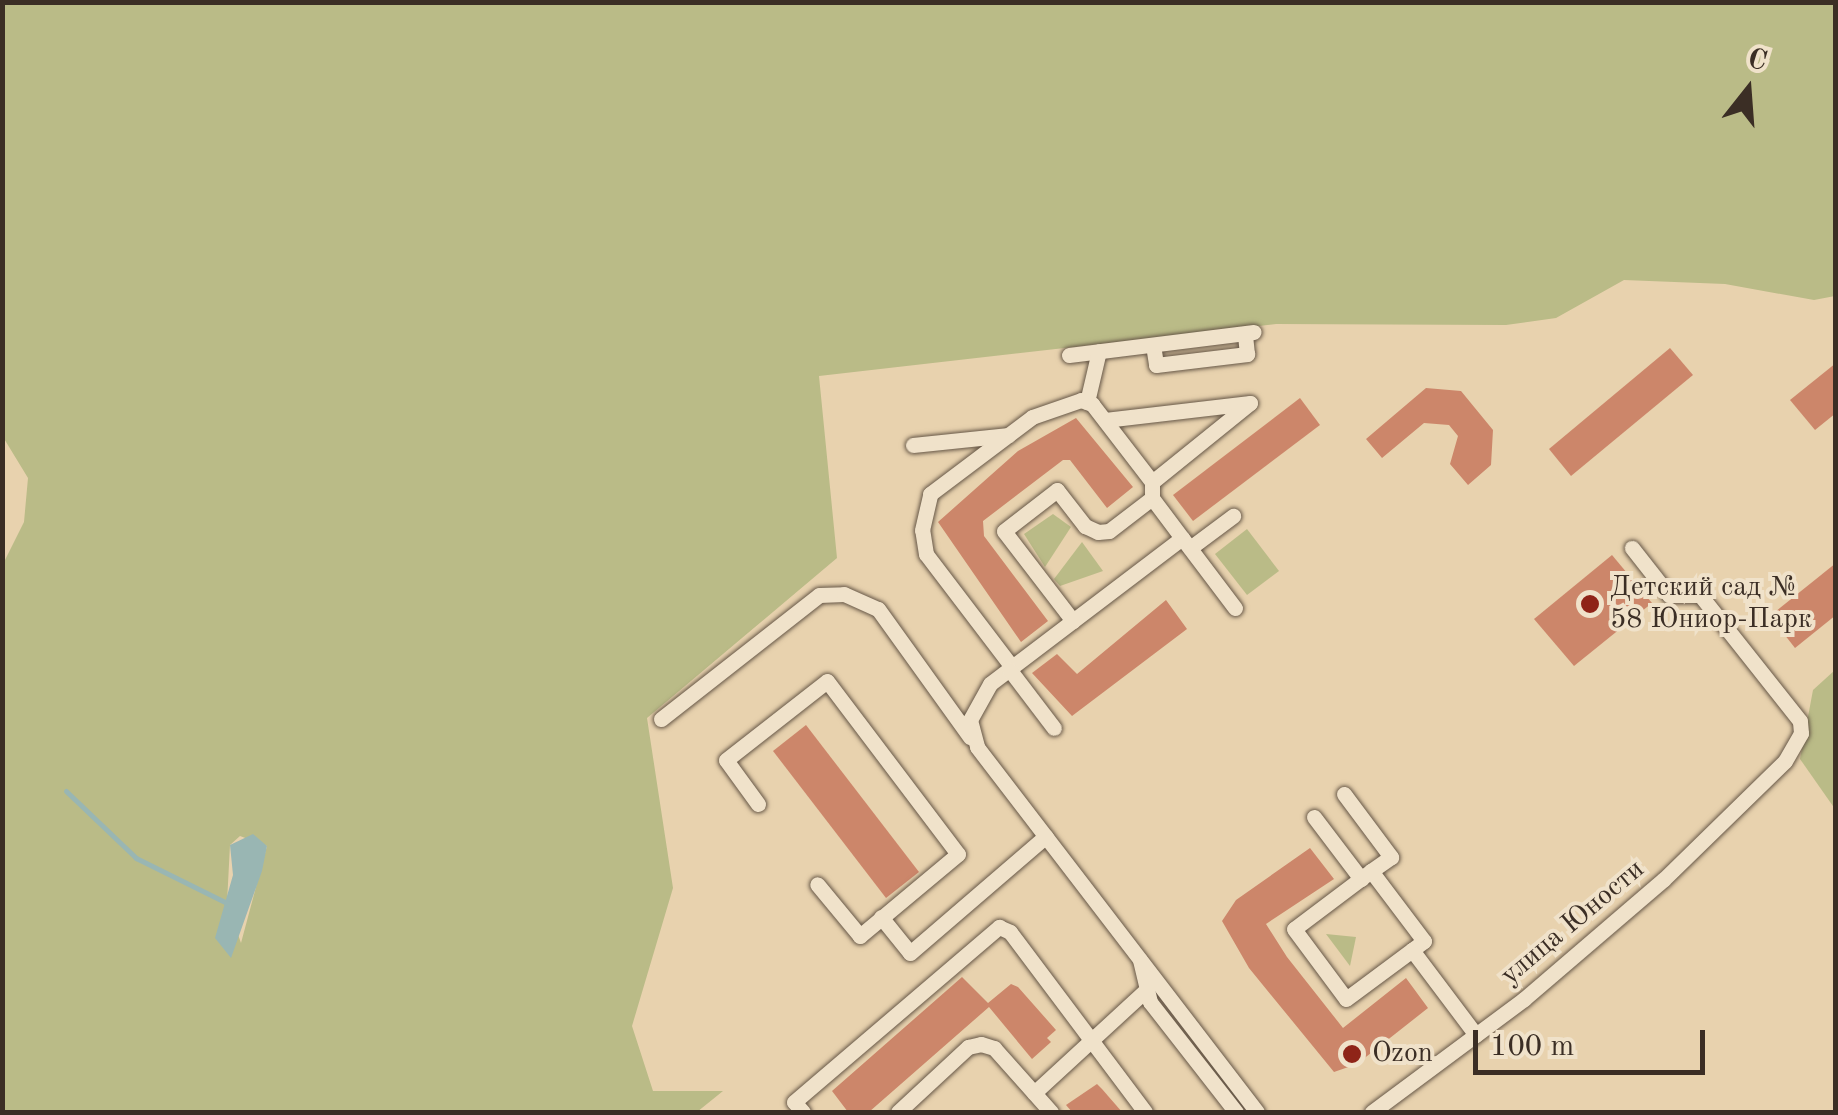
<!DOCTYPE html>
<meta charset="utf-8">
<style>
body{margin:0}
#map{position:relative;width:1838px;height:1115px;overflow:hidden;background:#e8d2ae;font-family:"Old Standard TT",serif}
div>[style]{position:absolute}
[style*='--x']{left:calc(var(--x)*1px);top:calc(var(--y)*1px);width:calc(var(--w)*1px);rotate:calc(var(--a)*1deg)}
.green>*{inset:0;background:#babb87}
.water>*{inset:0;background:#99b6b3}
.stream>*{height:5px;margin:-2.5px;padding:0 2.5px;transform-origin:2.5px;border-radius:2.5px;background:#99b6b3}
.building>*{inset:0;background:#cc866a}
.roads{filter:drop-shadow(0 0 2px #665747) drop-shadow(0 0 2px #665747)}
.minor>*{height:15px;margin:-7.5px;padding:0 7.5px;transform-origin:7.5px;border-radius:7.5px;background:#f0e2ca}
.dots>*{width:28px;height:28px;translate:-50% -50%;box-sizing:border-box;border:5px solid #f0e2ca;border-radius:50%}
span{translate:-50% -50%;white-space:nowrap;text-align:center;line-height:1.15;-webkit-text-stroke:8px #f0e2ca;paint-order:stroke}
.poi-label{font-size:28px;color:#3b2e25}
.left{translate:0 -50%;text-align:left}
.street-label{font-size:28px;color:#3b2e25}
.frame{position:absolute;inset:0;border:5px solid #3b2e25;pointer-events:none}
.north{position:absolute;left:1698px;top:40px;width:100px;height:100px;-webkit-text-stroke:8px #f0e2ca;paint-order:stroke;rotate:17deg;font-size:28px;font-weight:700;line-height:40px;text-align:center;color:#3b2e25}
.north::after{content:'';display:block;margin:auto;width:35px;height:45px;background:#3b2e25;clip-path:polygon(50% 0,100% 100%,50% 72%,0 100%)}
.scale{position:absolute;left:1473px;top:1030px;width:232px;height:45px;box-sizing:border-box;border:5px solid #3b2e25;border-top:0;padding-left:12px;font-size:30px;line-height:35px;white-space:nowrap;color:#3b2e25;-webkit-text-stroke:8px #f0e2ca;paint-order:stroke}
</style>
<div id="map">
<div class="green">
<div style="clip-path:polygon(evenodd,3px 3px,1835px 3px,1835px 296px,1814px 300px,1725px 284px,1624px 280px,1556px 318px,1506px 325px,1276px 324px,819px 376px,837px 558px,647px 718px,673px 888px,632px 1026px,653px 1091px,723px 1091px,697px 1112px,3px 1112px,2px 566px,24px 522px,28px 478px,3px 437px,3px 3px,240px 836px,267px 846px,241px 943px,227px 903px,230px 845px,240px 836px)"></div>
<div style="clip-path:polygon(1053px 514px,1071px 527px,1045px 567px,1024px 534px)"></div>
<div style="clip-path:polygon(1247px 529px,1279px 571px,1247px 595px,1215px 554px)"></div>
<div style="clip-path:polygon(1082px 542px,1103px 571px,1060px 586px,1054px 579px)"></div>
<div style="clip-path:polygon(1835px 670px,1835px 809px,1800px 759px,1813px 690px)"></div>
<div style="clip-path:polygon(1326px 934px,1356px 937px,1350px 966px)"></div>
</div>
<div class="water">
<div style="clip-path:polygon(253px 834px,267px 846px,262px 871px,231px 958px,215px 938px,233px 875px,230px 845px)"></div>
</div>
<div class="stream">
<div style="--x:66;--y:791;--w:97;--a:43.7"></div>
<div style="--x:136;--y:858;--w:102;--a:26.3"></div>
</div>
<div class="building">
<div style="clip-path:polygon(1670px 348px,1693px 375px,1571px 476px,1549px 449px)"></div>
<div style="clip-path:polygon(1836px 363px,1836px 413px,1815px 430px,1790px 400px)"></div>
<div style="clip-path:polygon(1426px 388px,1461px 391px,1493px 430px,1491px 465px,1468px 485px,1450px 464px,1458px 436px,1449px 425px,1424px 423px,1382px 458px,1366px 439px)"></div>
<div style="clip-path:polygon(1300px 398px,1320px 425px,1193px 521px,1173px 495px)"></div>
<div style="clip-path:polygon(1076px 418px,1133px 487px,1107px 508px,1070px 460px,1063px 460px,983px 521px,984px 536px,1048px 621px,1021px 642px,938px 522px,1018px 451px)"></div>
<div style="clip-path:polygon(1612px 555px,1652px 603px,1574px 666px,1534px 619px)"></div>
<div style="clip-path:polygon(1836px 563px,1836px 615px,1795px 648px,1770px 616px)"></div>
<div style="clip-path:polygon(1166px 600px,1187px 629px,1072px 716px,1032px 673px,1057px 654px,1077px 674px)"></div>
<div style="clip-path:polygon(806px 725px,919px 872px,886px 898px,773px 751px)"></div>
<div style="clip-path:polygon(1310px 848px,1334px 879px,1266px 924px,1287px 957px,1343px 1028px,1406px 978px,1428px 1008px,1357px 1064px,1334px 1072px,1249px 968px,1222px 921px,1236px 900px)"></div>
<div style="clip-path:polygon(962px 977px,988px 1003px,1011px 984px,1018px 987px,1056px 1030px,1047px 1038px,1051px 1042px,1032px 1059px,989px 1007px,869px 1112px,848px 1112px,832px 1091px)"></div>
<div style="clip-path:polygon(1097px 1084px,1102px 1089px,1122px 1112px,1072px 1112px,1066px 1105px)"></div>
</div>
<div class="roads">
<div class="minor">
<div style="--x:1153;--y:345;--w:20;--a:81"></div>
<div style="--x:1156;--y:365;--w:92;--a:-6.9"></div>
<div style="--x:1247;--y:354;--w:20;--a:-96"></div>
<div style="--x:1069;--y:355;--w:186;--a:-7.1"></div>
<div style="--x:1087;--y:402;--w:52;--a:-76.8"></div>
<div style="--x:1105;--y:420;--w:146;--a:-6.7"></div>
<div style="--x:1250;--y:403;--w:126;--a:141.1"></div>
<div style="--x:913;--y:445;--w:96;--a:-6"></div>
<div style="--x:1190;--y:548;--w:54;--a:-36.7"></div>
<div style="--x:1235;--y:608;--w:88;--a:-127.1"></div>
<div style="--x:1182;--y:538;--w:241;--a:142.8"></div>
<div style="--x:990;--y:684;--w:41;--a:119.1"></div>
<div style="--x:970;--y:720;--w:28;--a:75"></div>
<div style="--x:977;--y:747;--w:460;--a:52.5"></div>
<div style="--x:1073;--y:621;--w:113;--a:-127.5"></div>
<div style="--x:1004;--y:531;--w:67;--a:-37.7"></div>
<div style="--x:1057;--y:490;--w:46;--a:52.1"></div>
<div style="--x:1085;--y:526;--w:14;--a:25"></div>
<div style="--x:1098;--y:532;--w:11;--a:-5"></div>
<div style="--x:1109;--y:531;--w:54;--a:-37.5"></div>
<div style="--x:1152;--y:498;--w:50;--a:53.1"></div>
<div style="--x:1012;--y:667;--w:142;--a:-127.3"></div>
<div style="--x:926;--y:554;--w:24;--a:-99"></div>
<div style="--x:922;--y:530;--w:37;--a:-77"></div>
<div style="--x:930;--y:494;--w:128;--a:-37"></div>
<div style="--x:1032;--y:417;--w:52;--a:-19.1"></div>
<div style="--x:1081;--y:400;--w:12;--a:20"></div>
<div style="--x:1092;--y:404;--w:98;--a:52.4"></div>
<div style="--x:1152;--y:482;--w:16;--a:90"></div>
<div style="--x:1009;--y:669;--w:74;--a:52.7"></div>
<div style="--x:661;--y:719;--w:201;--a:-38.1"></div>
<div style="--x:819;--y:595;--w:25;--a:-2"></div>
<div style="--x:844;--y:594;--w:37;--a:24"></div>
<div style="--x:878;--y:609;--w:158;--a:54.3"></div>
<div style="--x:1344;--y:794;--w:79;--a:53.3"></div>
<div style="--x:1391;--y:857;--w:24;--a:145"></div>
<div style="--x:758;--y:804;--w:54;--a:-126"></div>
<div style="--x:726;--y:760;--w:128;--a:-38"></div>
<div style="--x:827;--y:681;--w:217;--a:52.9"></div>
<div style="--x:958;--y:854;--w:128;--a:140.1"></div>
<div style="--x:860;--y:936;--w:67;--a:-129.6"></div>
<div style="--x:1314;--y:817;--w:78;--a:52.8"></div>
<div style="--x:881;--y:917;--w:46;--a:51.1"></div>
<div style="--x:910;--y:953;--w:179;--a:-40.7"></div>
<div style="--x:1412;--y:950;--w:15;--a:-37"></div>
<div style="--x:1424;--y:941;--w:88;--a:-127.1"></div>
<div style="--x:1371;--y:871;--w:96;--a:143"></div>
<div style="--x:1294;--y:929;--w:87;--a:53.4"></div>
<div style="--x:1346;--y:999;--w:82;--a:-36.6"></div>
<div style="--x:1412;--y:950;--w:106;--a:53"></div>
<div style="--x:1140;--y:960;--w:43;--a:76.6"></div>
<div style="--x:1150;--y:1002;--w:140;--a:52"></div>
<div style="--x:1034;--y:1093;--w:151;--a:-42.6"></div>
<div style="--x:803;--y:1112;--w:13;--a:-132"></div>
<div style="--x:794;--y:1102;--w:270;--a:-40.5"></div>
<div style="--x:999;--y:927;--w:12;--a:24"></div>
<div style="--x:1010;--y:932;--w:225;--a:53.1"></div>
<div style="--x:898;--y:1112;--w:96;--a:-42.9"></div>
<div style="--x:968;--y:1047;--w:13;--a:-13"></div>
<div style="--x:981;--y:1044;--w:14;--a:17"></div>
<div style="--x:994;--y:1048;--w:86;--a:48.3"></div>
<div style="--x:1372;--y:1112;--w:189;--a:-36.6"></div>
<div style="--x:1524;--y:999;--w:183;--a:-40.6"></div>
<div style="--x:1663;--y:880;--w:170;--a:-44.3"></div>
<div style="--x:1785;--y:761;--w:32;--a:-60"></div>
<div style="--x:1801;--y:733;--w:12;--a:-95"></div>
<div style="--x:1800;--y:721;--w:161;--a:-128.4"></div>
<div style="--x:1700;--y:595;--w:31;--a:180"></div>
<div style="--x:1669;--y:595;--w:60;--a:-128.2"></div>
</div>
</div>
<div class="dots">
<div style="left:1590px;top:604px;background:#8f2418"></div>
<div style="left:1352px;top:1054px;background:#8f2418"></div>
</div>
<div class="poi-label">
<span class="left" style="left:1610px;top:604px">Детский сад №<br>58 Юниор-Парк</span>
<span class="left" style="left:1372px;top:1054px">Ozon</span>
</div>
<div class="street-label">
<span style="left:1573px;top:923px;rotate:-40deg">улица Юности</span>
</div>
<div class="frame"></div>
<div class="north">С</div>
<div class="scale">100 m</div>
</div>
